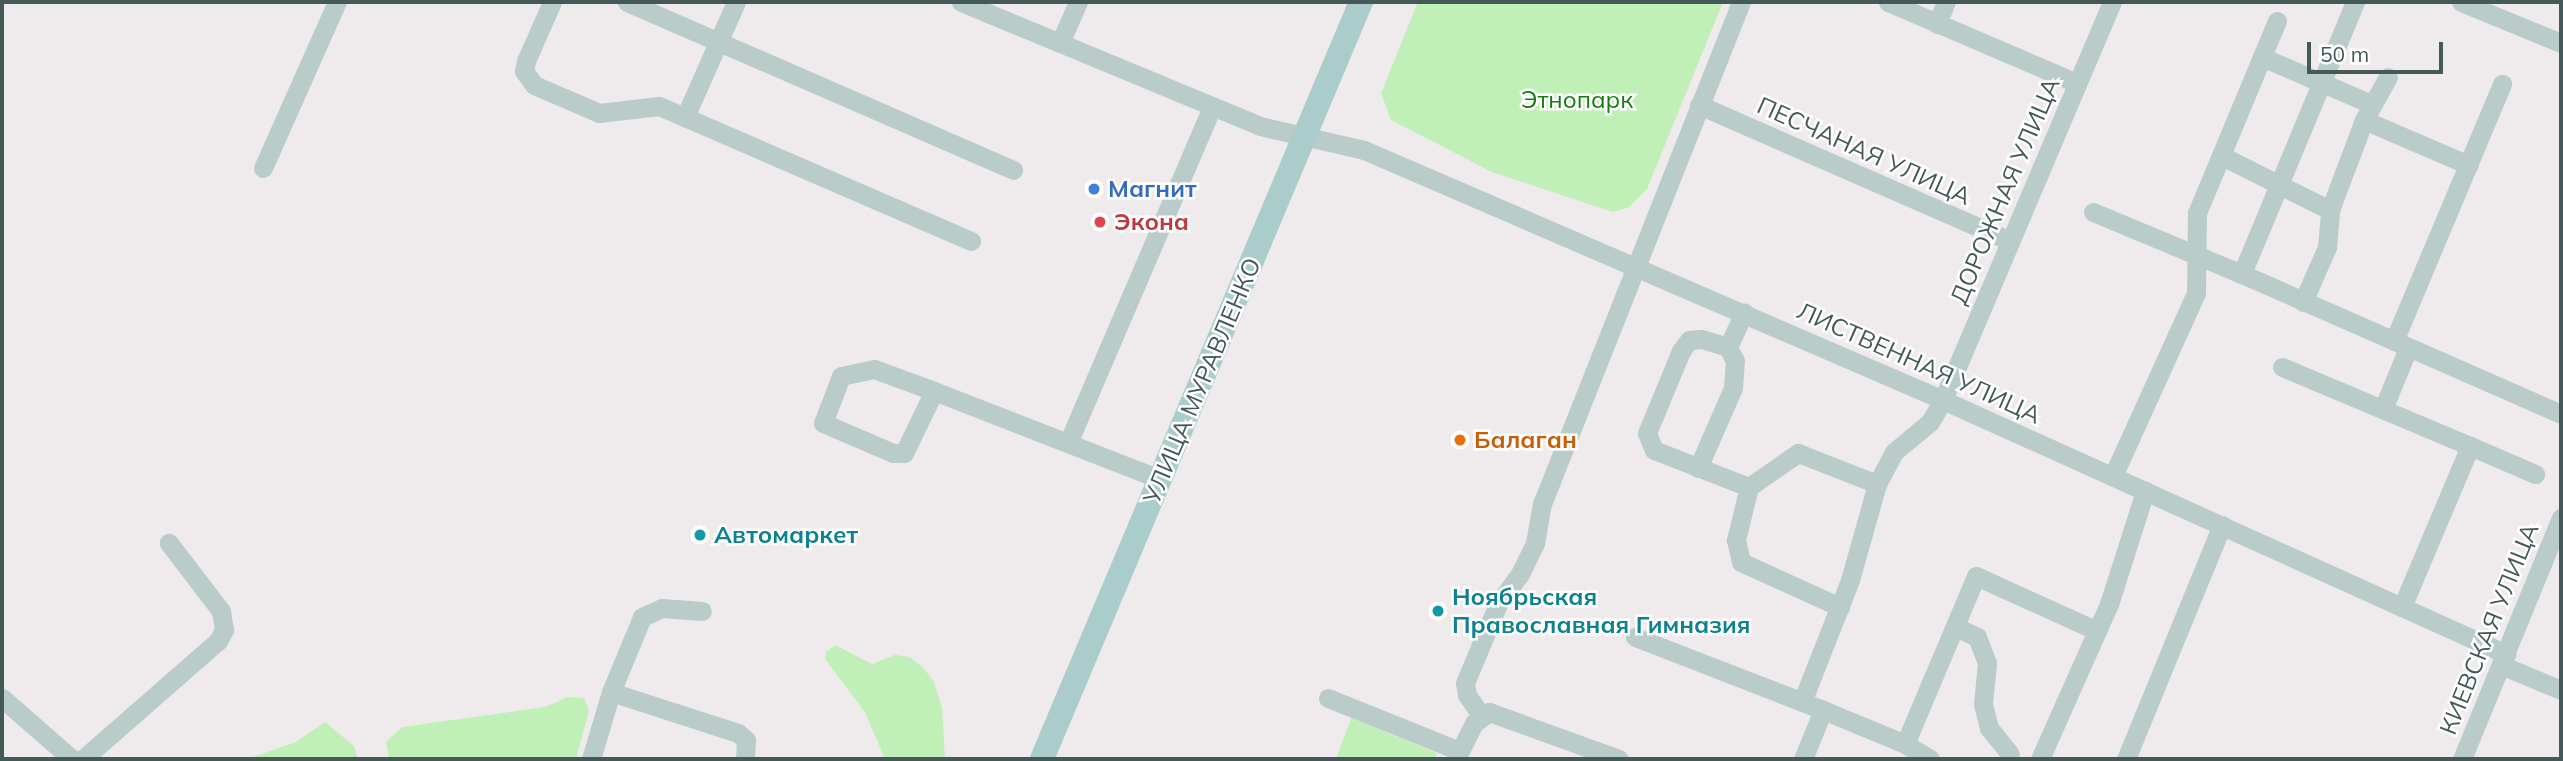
<!DOCTYPE html>
<meta charset="utf-8">
<style>
body{margin:0}
#map{position:relative;width:2563px;height:761px;overflow:hidden;background:#efebed;font-family:Mulish,sans-serif}
div>[style]{position:absolute}
[style*='--x']{left:calc(var(--x)*1px);top:calc(var(--y)*1px);width:calc(var(--w)*1px);rotate:calc(var(--a)*1deg)}
.green>*{inset:0;background:#c0efb7}
.minor>*{height:19px;margin:-9.5px;padding:0 9.5px;transform-origin:9.5px;border-radius:9.5px;background:#b9ccca}
.major>*{height:24px;margin:-12px;padding:0 12px;transform-origin:12px;border-radius:12px;background:#aacccb}
.dots>*{width:19px;height:19px;translate:-50% -50%;box-sizing:border-box;border:4px solid #fff;border-radius:50%}
span{translate:-50% -50%;white-space:nowrap;text-align:center;line-height:1.15;-webkit-text-stroke:5px #fff;paint-order:stroke}
.park-label{font-size:24px;color:#187b14}
.street-label{font-size:24px;color:#445958}
.shop-label{font-size:24px;color:#366cbe;font-weight:700}
.left{translate:0 -50%;text-align:left}
.health-label{font-size:24px;color:#be3a42;font-weight:700}
.food-label{font-size:24px;color:#c56008;font-weight:700}
.culture-label{font-size:24px;color:#0d838f;font-weight:700}
.frame{position:absolute;inset:0;border:4px solid #445958;pointer-events:none}
.scale{position:absolute;left:2307px;top:42px;width:136px;height:32px;box-sizing:border-box;border:4px solid #445958;border-top:0;padding-left:9px;font-size:21px;line-height:24px;white-space:nowrap;color:#445958;-webkit-text-stroke:5px #fff;paint-order:stroke}
</style>
<div id="map">
<div class="green">
<div style="clip-path:polygon(1418px 2px,1723px 2px,1647px 189px,1629px 207px,1613px 212px,1492px 172px,1391px 120px,1381px 93px)"></div>
<div style="clip-path:polygon(835px 645px,872px 664px,895px 655px,909px 657px,922px 666px,934px 682px,942px 708px,945px 759px,885px 759px,865px 712px,825px 659px,826px 652px)"></div>
<div style="clip-path:polygon(568px 697px,584px 698px,589px 711px,576px 759px,389px 757px,386px 742px,402px 727px,545px 707px)"></div>
<div style="clip-path:polygon(1351px 718px,1437px 753px,1435px 759px,1336px 759px)"></div>
<div style="clip-path:polygon(325px 722px,354px 746px,358px 759px,247px 759px,296px 742px)"></div>
</div>
<div class="minor">
<div style="--x:552;--y:2;--w:64;--a:113.8"></div>
<div style="--x:526;--y:61;--w:10;--a:101"></div>
<div style="--x:524;--y:71;--w:17;--a:54"></div>
<div style="--x:534;--y:85;--w:71;--a:23.3"></div>
<div style="--x:599;--y:113;--w:60;--a:-6.7"></div>
<div style="--x:659;--y:106;--w:340;--a:23.4"></div>
<div style="--x:627;--y:2;--w:421;--a:23.5"></div>
<div style="--x:961;--y:2;--w:324;--a:22.5"></div>
<div style="--x:1260;--y:126;--w:107;--a:13"></div>
<div style="--x:1364;--y:150;--w:631;--a:23.35"></div>
<div style="--x:1943;--y:400;--w:618;--a:24.28"></div>
<div style="--x:1888;--y:2;--w:206;--a:23.2"></div>
<div style="--x:2355;--y:2;--w:295;--a:112.6"></div>
<div style="--x:2242;--y:274;--w:348;--a:23.7"></div>
<div style="--x:2461;--y:2;--w:108;--a:22.3"></div>
<div style="--x:1937;--y:24;--w:24;--a:-68"></div>
<div style="--x:1060;--y:43;--w:45;--a:-66.3"></div>
<div style="--x:2262;--y:57;--w:119;--a:23.3"></div>
<div style="--x:1699;--y:105;--w:339;--a:23.6"></div>
<div style="--x:685;--y:117;--w:126;--a:-66.1"></div>
<div style="--x:2364;--y:120;--w:114;--a:23.2"></div>
<div style="--x:2222;--y:156;--w:121;--a:26.6"></div>
<div style="--x:263;--y:168;--w:182;--a:-66"></div>
<div style="--x:2093;--y:212;--w:161;--a:22.6"></div>
<div style="--x:2303;--y:302;--w:60;--a:-66.4"></div>
<div style="--x:2327;--y:247;--w:37;--a:-85"></div>
<div style="--x:2330;--y:210;--w:96;--a:-69.3"></div>
<div style="--x:2364;--y:120;--w:49;--a:-60.8"></div>
<div style="--x:2394;--y:341;--w:279;--a:-67.2"></div>
<div style="--x:1728;--y:347;--w:28;--a:-163"></div>
<div style="--x:1701;--y:339;--w:12;--a:175"></div>
<div style="--x:1689;--y:340;--w:14;--a:126"></div>
<div style="--x:1681;--y:351;--w:89;--a:112.5"></div>
<div style="--x:1647;--y:433;--w:18;--a:68"></div>
<div style="--x:1654;--y:450;--w:102;--a:21.3"></div>
<div style="--x:1749;--y:487;--w:60;--a:-34.8"></div>
<div style="--x:1798;--y:453;--w:85;--a:21.4"></div>
<div style="--x:1877;--y:484;--w:36;--a:-62"></div>
<div style="--x:1894;--y:452;--w:47;--a:-39.8"></div>
<div style="--x:1930;--y:422;--w:26;--a:-59"></div>
<div style="--x:1943;--y:400;--w:432;--a:-67"></div>
<div style="--x:2282;--y:367;--w:204;--a:22.8"></div>
<div style="--x:2470;--y:446;--w:175;--a:112.9"></div>
<div style="--x:934;--y:391;--w:69;--a:115.8"></div>
<div style="--x:904;--y:453;--w:11;--a:180"></div>
<div style="--x:893;--y:453;--w:76;--a:-156.8"></div>
<div style="--x:823;--y:423;--w:50;--a:-69"></div>
<div style="--x:841;--y:376;--w:34;--a:-12"></div>
<div style="--x:874;--y:369;--w:64;--a:20.1"></div>
<div style="--x:934;--y:391;--w:243;--a:21.3"></div>
<div style="--x:2383;--y:409;--w:66;--a:-67.7"></div>
<div style="--x:1068;--y:443;--w:366;--a:-66.8"></div>
<div style="--x:2470;--y:446;--w:71;--a:23.3"></div>
<div style="--x:1698;--y:468;--w:87;--a:-66.4"></div>
<div style="--x:1733;--y:388;--w:27;--a:-86"></div>
<div style="--x:1735;--y:361;--w:16;--a:-117"></div>
<div style="--x:1728;--y:347;--w:38;--a:-65"></div>
<div style="--x:2113;--y:476;--w:201;--a:-65.6"></div>
<div style="--x:2196;--y:293;--w:80;--a:-89.3"></div>
<div style="--x:2197;--y:213;--w:208;--a:-67.4"></div>
<div style="--x:1749;--y:487;--w:55;--a:103.8"></div>
<div style="--x:1736;--y:540;--w:23;--a:77"></div>
<div style="--x:1741;--y:562;--w:109;--a:24.4"></div>
<div style="--x:1955;--y:627;--w:24;--a:24"></div>
<div style="--x:1977;--y:637;--w:28;--a:69"></div>
<div style="--x:1987;--y:663;--w:41;--a:95.6"></div>
<div style="--x:1983;--y:704;--w:25;--a:76"></div>
<div style="--x:1989;--y:728;--w:33;--a:51"></div>
<div style="--x:1635;--y:637;--w:202;--a:21.2"></div>
<div style="--x:1823;--y:710;--w:53;--a:112.2"></div>
<div style="--x:2501;--y:665;--w:65;--a:22.6"></div>
<div style="--x:611;--y:692;--w:81;--a:-67.5"></div>
<div style="--x:642;--y:617;--w:22;--a:-24"></div>
<div style="--x:662;--y:608;--w:40;--a:4.3"></div>
<div style="--x:2;--y:698;--w:93;--a:41.1"></div>
<div style="--x:1328;--y:698;--w:142;--a:21.9"></div>
<div style="--x:1802;--y:702;--w:131;--a:-68.5"></div>
<div style="--x:1850;--y:580;--w:100;--a:-74.3"></div>
<div style="--x:1823;--y:710;--w:89;--a:22.5"></div>
<div style="--x:1905;--y:744;--w:182;--a:-67.1"></div>
<div style="--x:1976;--y:576;--w:133;--a:24.4"></div>
<div style="--x:1481;--y:715;--w:24;--a:-125"></div>
<div style="--x:1467;--y:695;--w:12;--a:-99"></div>
<div style="--x:1465;--y:683;--w:86;--a:-67.3"></div>
<div style="--x:1498;--y:604;--w:37;--a:-54"></div>
<div style="--x:1520;--y:574;--w:34;--a:-64"></div>
<div style="--x:1535;--y:543;--w:40;--a:-80"></div>
<div style="--x:1542;--y:504;--w:540;--a:-68.38"></div>
<div style="--x:1905;--y:744;--w:29;--a:31"></div>
<div style="--x:83;--y:759;--w:179;--a:-41.2"></div>
<div style="--x:218;--y:641;--w:13;--a:-61"></div>
<div style="--x:224;--y:630;--w:19;--a:-99"></div>
<div style="--x:221;--y:611;--w:86;--a:-127.4"></div>
<div style="--x:591;--y:759;--w:70;--a:-73.4"></div>
<div style="--x:611;--y:692;--w:133;--a:17.9"></div>
<div style="--x:738;--y:733;--w:11;--a:41"></div>
<div style="--x:746;--y:740;--w:19;--a:93"></div>
<div style="--x:1456;--y:759;--w:40;--a:-63.4"></div>
<div style="--x:1474;--y:723;--w:19;--a:-36"></div>
<div style="--x:1489;--y:712;--w:138;--a:19.9"></div>
<div style="--x:2040;--y:759;--w:170;--a:-66"></div>
<div style="--x:2109;--y:604;--w:119;--a:-72.3"></div>
<div style="--x:2126;--y:759;--w:253;--a:-67.7"></div>
<div style="--x:2462;--y:759;--w:261;--a:-67.7"></div>
</div>
<div class="major">
<div style="--x:1042;--y:759;--w:821;--a:-67.15"></div>
</div>
<div class="dots">
<div style="left:1094px;top:189px;background:#3f7fe0"></div>
<div style="left:1100px;top:222px;background:#e0444e"></div>
<div style="left:1460px;top:440px;background:#e8710a"></div>
<div style="left:700px;top:535px;background:#0f9aa8"></div>
<div style="left:1438px;top:611px;background:#0f9aa8"></div>
</div>
<div class="park-label">
<span style="left:1577px;top:100px">Этнопарк</span>
</div>
<div class="street-label">
<span style="left:1864px;top:151px;rotate:24deg">ПЕСЧАНАЯ УЛИЦА</span>
<span style="left:2005px;top:191px;rotate:-67deg">ДОРОЖНАЯ УЛИЦА</span>
<span style="left:1919px;top:363px;rotate:24deg">ЛИСТВЕННАЯ УЛИЦА</span>
<span style="left:1202px;top:381px;rotate:-67deg">УЛИЦА МУРАВЛЕНКО</span>
<span style="left:2489px;top:629px;rotate:-68deg">КИЕВСКАЯ УЛИЦА</span>
</div>
<div class="shop-label">
<span class="left" style="left:1108px;top:189px">Магнит</span>
</div>
<div class="health-label">
<span class="left" style="left:1114px;top:222px">Экона</span>
</div>
<div class="food-label">
<span class="left" style="left:1474px;top:440px">Балаган</span>
</div>
<div class="culture-label">
<span class="left" style="left:714px;top:535px">Автомаркет</span>
<span class="left" style="left:1452px;top:611px">Ноябрьская<br>Православная Гимназия</span>
</div>
<div class="frame"></div>
<div class="scale">50 m</div>
</div>
